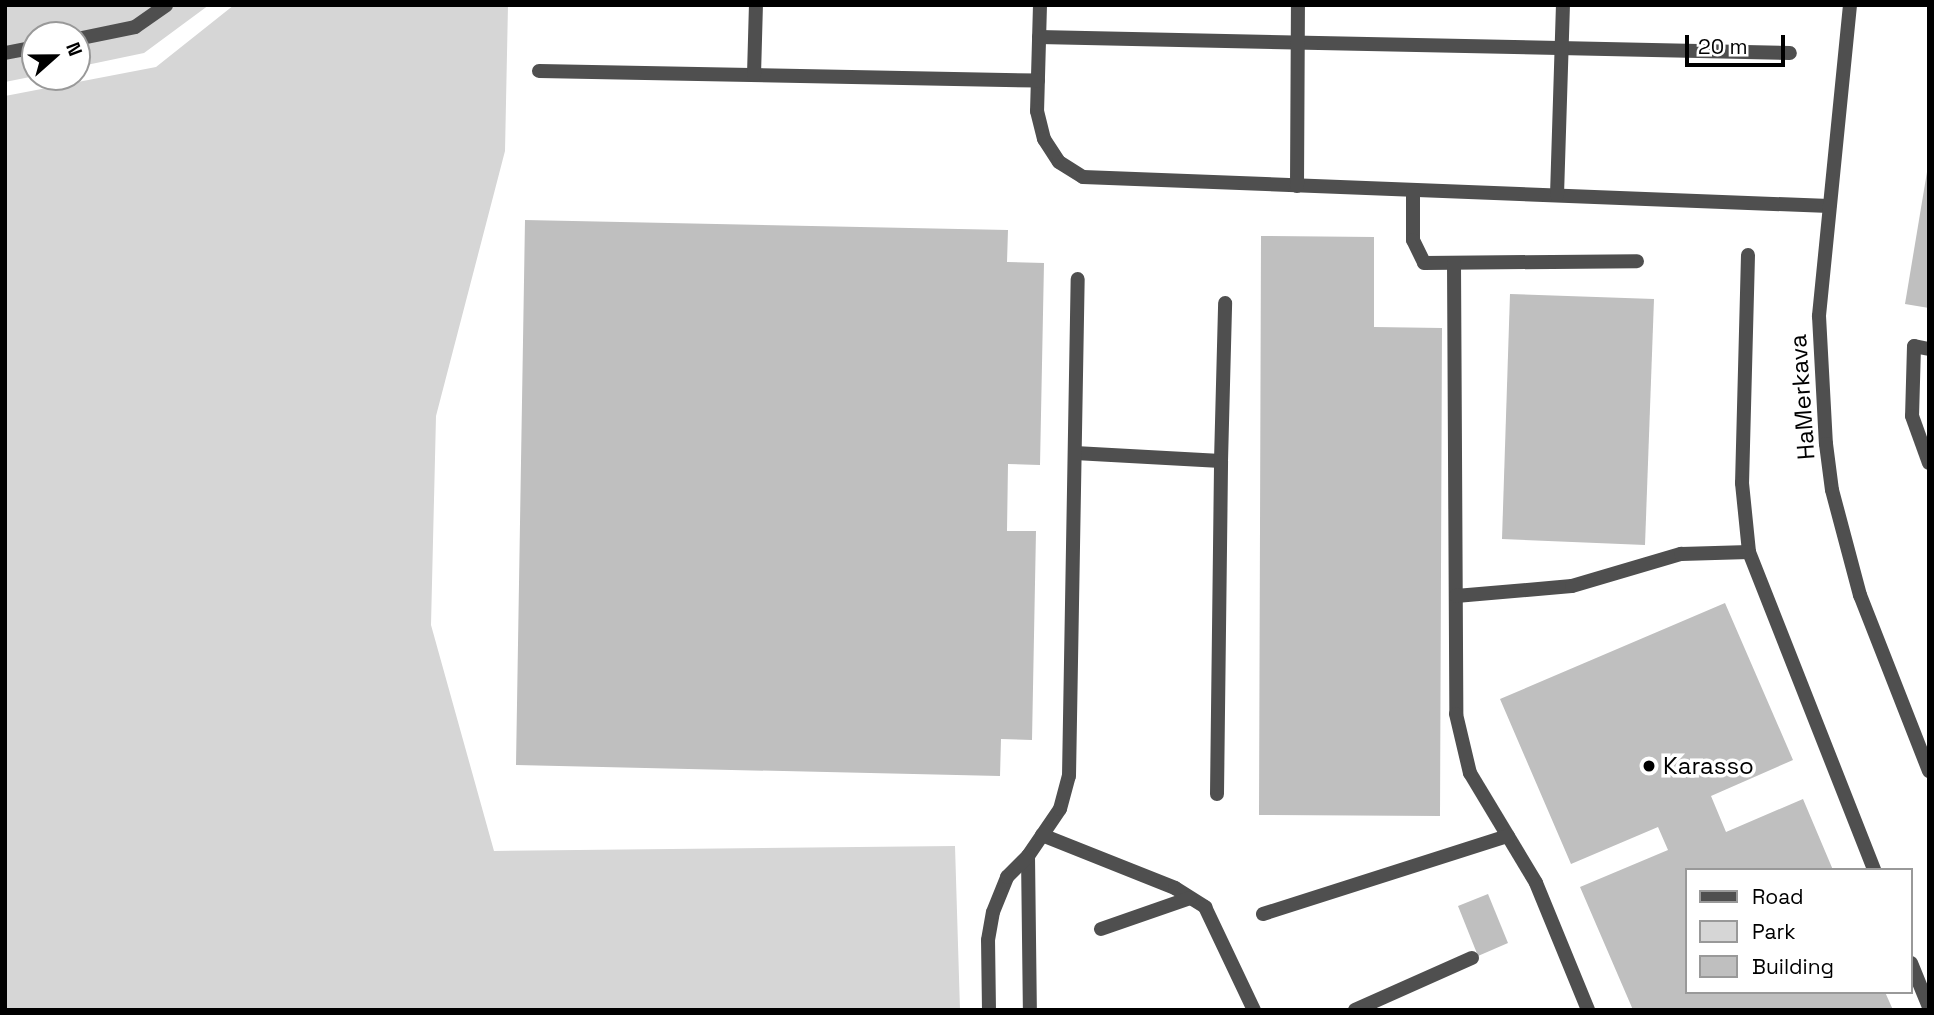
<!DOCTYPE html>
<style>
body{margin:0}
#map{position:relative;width:1934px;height:1015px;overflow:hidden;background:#fff;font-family:"Space Grotesk",sans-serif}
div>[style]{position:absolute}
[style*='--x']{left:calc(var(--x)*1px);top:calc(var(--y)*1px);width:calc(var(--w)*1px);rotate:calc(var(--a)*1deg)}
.green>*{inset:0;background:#d6d6d6}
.building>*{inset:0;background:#bfbfbf}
.lane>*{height:14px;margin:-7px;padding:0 7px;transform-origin:7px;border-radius:7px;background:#4f4f4f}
.street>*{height:14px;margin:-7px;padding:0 7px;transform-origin:7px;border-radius:7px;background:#4f4f4f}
.dots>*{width:19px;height:19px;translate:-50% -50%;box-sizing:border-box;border:4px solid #fff;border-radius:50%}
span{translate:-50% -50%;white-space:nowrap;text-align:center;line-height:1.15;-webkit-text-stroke:7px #fff;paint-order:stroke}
.street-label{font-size:24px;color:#000}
.poi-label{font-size:24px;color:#000}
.left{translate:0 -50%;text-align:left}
.frame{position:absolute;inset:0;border:7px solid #000;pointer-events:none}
.legend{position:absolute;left:1685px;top:868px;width:228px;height:126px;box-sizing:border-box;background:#fff;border:2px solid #999;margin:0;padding:9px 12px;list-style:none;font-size:21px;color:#000}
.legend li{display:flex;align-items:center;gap:14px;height:35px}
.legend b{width:35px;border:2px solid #999}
.north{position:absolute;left:21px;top:21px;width:70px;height:70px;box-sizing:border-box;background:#fff;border:2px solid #999;border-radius:50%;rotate:69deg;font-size:19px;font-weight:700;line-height:28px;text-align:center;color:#000}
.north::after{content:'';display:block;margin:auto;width:24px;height:32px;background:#000;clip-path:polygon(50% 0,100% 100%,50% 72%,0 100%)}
.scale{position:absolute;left:1685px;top:35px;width:100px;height:32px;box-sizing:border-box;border:4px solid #000;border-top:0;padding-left:9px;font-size:21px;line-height:24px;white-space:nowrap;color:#000;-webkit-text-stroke:5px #fff;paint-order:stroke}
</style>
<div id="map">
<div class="green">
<div style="clip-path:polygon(5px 5px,209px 5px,144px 53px,77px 67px,77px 35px,35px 35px,35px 76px,5px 82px)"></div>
<div style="clip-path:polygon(234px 5px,508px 5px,505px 151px,436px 416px,431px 625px,494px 851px,955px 846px,960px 1010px,5px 1010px,5px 96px,156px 67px)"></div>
</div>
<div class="building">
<div style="clip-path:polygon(1927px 172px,1929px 173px,1929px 308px,1905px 304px)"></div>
<div style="clip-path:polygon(525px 220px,1008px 230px,1007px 262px,1044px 263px,1040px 465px,1008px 464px,1007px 531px,1036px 531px,1032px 740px,1001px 739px,1000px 776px,516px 765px)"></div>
<div style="clip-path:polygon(1261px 236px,1374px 237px,1374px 327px,1442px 328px,1440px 816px,1259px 815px)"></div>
<div style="clip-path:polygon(1510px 294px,1654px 299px,1645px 545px,1502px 539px)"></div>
<div style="clip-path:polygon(1725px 603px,1793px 760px,1711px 796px,1726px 832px,1803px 799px,1833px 870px,1687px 870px,1687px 992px,1885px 992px,1893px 1010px,1633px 1010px,1580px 887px,1668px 850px,1658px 827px,1571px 864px,1500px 699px)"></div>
<div style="clip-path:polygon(1488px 894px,1508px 943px,1478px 956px,1458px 906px)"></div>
</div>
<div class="lane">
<div style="--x:1040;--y:5;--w:106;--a:91.6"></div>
<div style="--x:1037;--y:111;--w:29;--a:76"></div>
<div style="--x:1044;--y:139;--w:27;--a:57"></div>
<div style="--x:1059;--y:162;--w:28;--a:32"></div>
<div style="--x:1083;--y:177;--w:747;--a:2.23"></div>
<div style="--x:1039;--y:37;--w:751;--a:1.22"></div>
<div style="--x:539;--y:71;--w:499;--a:1.1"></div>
<div style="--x:754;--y:75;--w:70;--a:-88.4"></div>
<div style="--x:1297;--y:186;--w:181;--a:-89.7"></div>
<div style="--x:1413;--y:190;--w:50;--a:90"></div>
<div style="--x:1413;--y:240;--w:25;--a:64"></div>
<div style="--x:1424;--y:263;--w:213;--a:-0.5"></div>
<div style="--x:1557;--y:195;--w:190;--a:-88.2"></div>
<div style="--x:1748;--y:255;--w:228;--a:91.5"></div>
<div style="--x:1742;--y:483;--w:69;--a:84.2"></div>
<div style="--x:1749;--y:552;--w:342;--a:68.5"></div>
<div style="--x:1454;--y:263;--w:451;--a:89.7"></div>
<div style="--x:1456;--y:714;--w:61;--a:76.7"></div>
<div style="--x:1470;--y:773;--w:128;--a:59"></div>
<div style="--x:1536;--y:883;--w:137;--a:67.7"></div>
<div style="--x:1929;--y:349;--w:15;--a:-169"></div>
<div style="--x:1914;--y:346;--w:70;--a:91.6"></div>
<div style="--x:1912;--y:416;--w:50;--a:70.1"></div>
<div style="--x:1075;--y:453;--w:146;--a:3.1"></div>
<div style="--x:1221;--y:461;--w:158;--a:-88.5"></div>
<div style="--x:1456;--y:596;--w:116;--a:-4.9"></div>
<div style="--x:1572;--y:586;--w:114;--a:-16.4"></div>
<div style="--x:1681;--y:554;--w:68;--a:-1.7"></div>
<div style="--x:1217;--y:794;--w:333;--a:-89.3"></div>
<div style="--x:1042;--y:835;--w:143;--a:21.7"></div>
<div style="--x:1175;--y:888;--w:36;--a:32"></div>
<div style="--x:1205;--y:907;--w:114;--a:64.6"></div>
<div style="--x:1028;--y:856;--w:57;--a:-55.8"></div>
<div style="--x:1060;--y:809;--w:34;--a:-75"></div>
<div style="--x:1069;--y:776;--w:497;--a:-89"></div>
<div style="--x:1263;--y:914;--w:257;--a:-17.7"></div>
<div style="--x:1101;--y:929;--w:94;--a:-19.2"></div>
<div style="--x:1911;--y:963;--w:48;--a:67.8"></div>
<div style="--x:1355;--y:1010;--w:128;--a:-24"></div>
</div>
<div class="street">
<div style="--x:1850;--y:5;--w:313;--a:95.7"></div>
<div style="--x:1819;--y:316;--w:128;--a:86.9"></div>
<div style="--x:1826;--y:444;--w:46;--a:82.6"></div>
<div style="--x:1832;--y:490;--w:109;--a:75.1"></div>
<div style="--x:1860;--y:595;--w:189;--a:68.6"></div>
<div style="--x:77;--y:39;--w:59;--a:-11.7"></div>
<div style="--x:135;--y:27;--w:38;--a:-35"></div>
<div style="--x:5;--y:53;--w:31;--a:-11"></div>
<div style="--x:1028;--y:856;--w:154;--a:89.3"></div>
<div style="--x:989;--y:1010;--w:70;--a:-90.8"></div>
<div style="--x:988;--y:940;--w:28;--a:-80"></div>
<div style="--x:993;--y:912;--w:38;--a:-68"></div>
<div style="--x:1007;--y:877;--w:30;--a:-45"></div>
</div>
<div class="dots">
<div style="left:1649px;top:766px;background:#000"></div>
</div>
<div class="street-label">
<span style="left:1802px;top:397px;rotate:-94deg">HaMerkava</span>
</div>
<div class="poi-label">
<span class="left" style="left:1663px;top:766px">Karasso</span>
</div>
<div class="frame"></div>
<ul class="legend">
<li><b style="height:9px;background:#4f4f4f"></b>Road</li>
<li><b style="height:19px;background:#d6d6d6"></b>Park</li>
<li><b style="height:19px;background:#bfbfbf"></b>Building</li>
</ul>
<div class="north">N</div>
<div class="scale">20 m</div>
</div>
